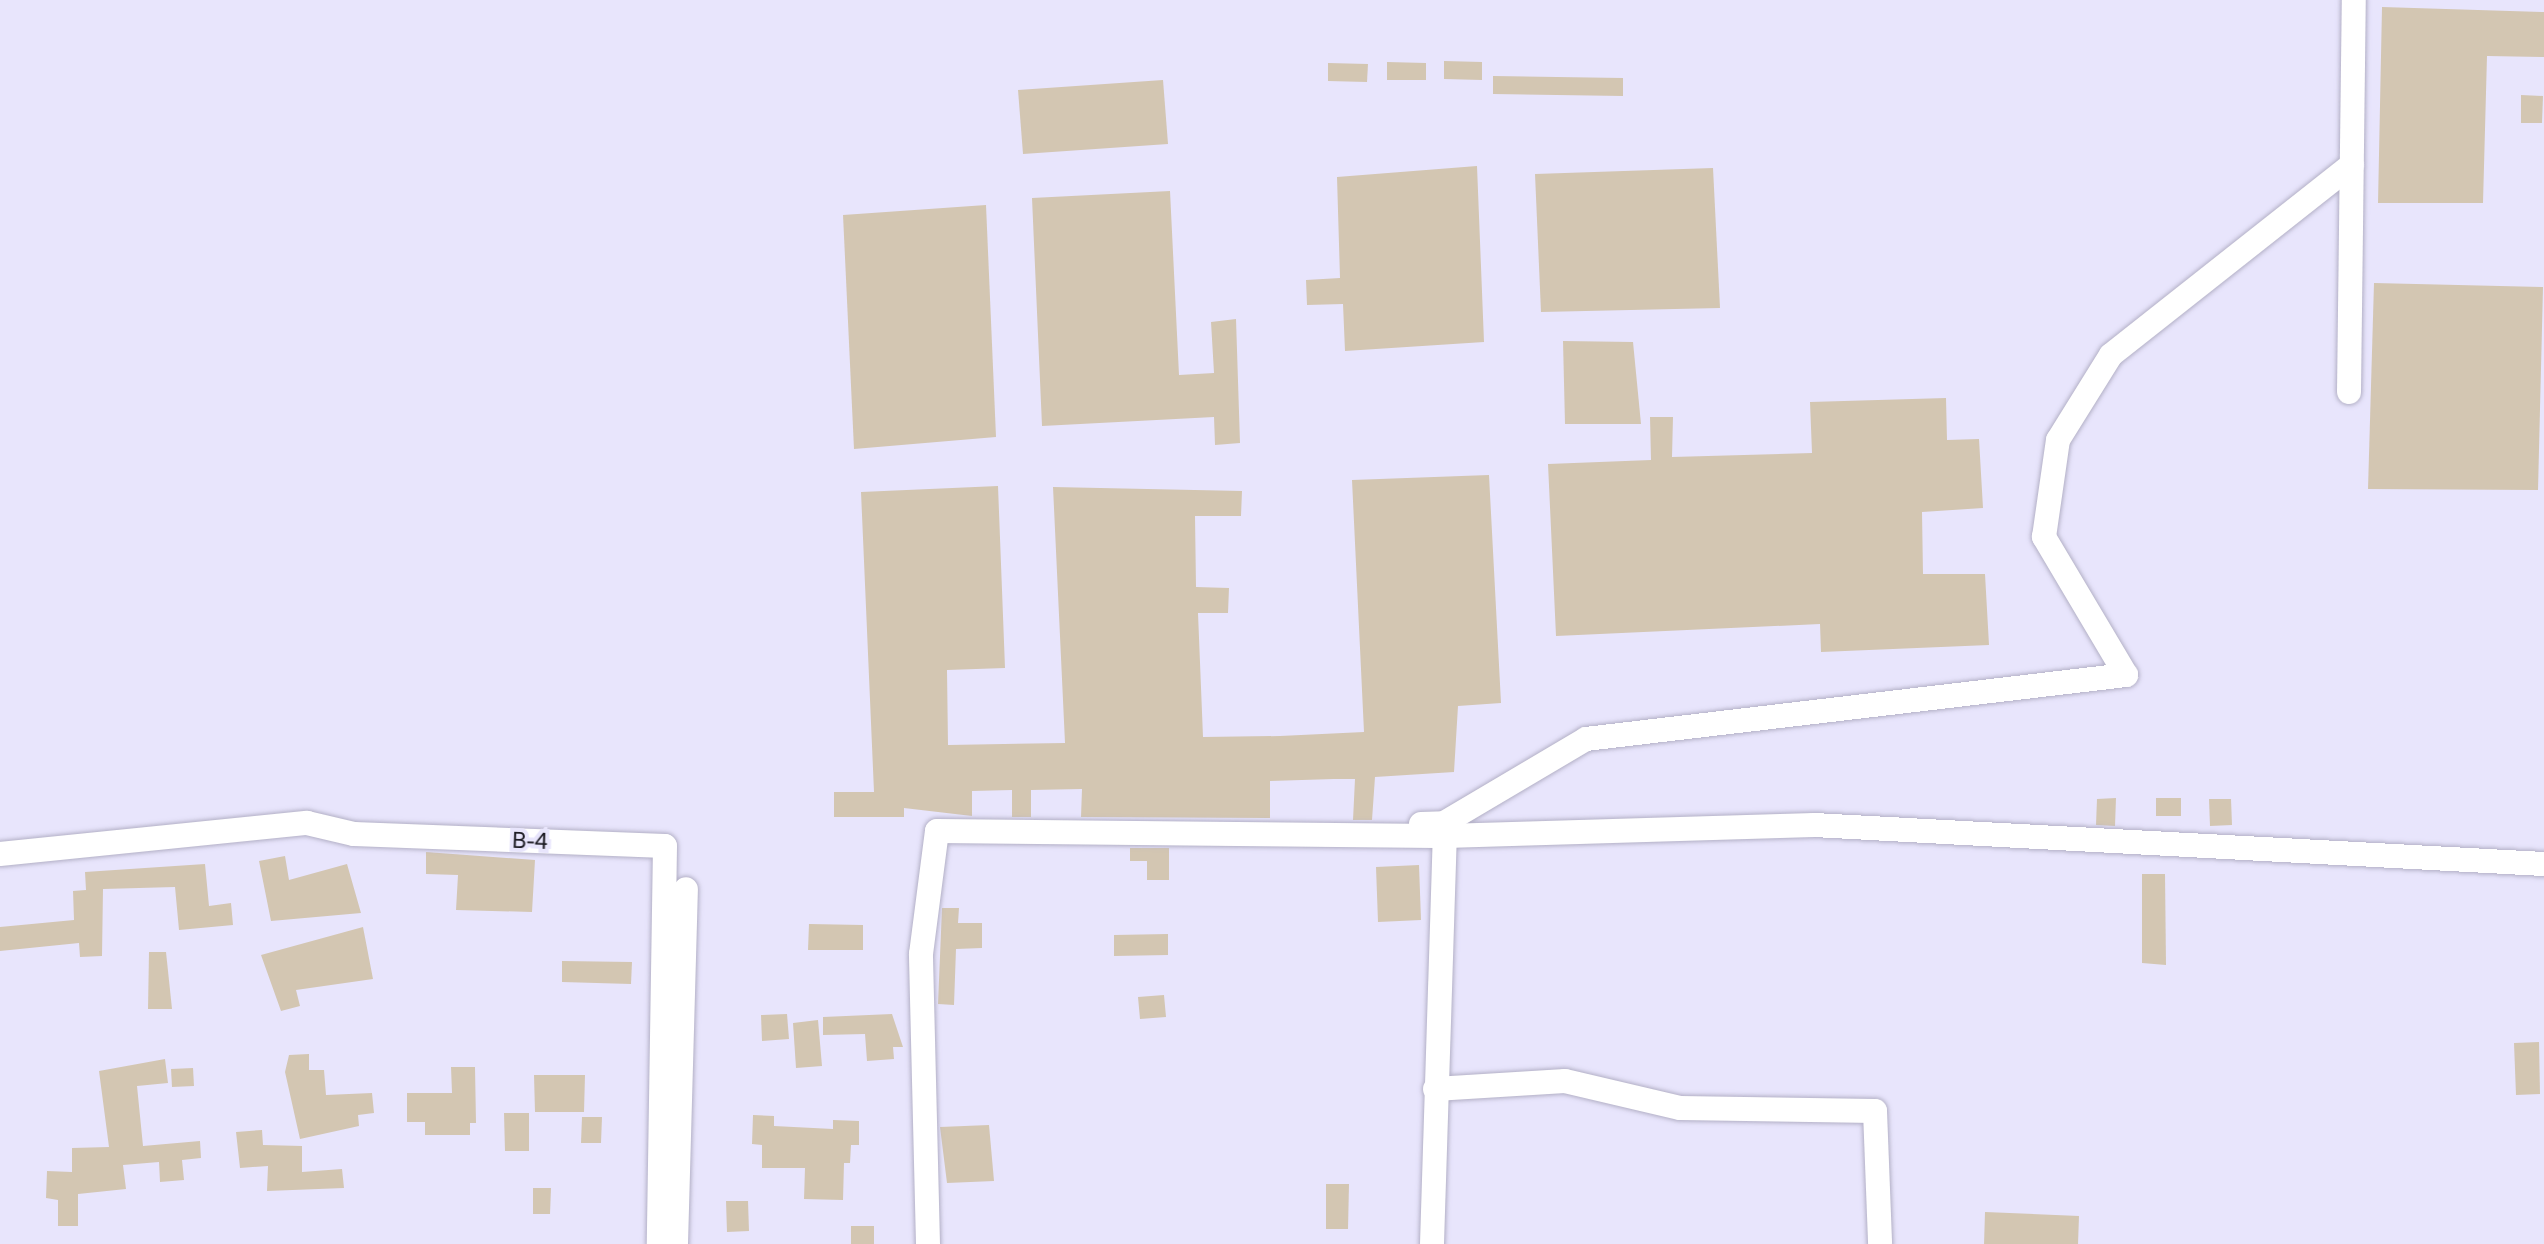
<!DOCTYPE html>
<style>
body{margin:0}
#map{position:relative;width:2544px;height:1244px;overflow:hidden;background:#e8e5fc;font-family:"Golos Text",sans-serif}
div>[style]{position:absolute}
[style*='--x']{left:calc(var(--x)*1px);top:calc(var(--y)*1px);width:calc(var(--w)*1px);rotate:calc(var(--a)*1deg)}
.building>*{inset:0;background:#d3c6b2}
.roads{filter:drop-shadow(0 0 2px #b3b0c6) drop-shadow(0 0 2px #b3b0c6)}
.street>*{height:24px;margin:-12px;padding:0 12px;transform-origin:12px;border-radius:12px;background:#fff}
span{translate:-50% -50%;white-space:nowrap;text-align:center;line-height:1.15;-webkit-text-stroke:8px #e8e5fc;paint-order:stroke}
.street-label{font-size:22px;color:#1b1a22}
</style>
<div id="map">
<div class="building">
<div style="clip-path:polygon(2382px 7px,2544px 12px,2544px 57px,2487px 56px,2483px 203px,2378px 203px)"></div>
<div style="clip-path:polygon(1444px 61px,1482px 62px,1482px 80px,1444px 79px)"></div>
<div style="clip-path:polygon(1387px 62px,1426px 63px,1426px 80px,1387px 80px)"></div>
<div style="clip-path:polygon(1328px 63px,1368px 64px,1367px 82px,1328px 81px)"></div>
<div style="clip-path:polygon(1493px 76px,1623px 78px,1623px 96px,1493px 94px)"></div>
<div style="clip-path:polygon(1163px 80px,1168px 144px,1023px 154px,1018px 90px)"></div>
<div style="clip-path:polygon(2521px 95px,2543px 96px,2542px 123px,2521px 123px)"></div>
<div style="clip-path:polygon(1477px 166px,1484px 342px,1345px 351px,1343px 304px,1307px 305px,1306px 280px,1340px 278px,1337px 177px)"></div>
<div style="clip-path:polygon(1713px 168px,1720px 308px,1541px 312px,1535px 174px)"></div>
<div style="clip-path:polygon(1170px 191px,1179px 375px,1214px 373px,1211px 322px,1236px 319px,1240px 443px,1215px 445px,1214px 417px,1042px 426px,1032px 198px)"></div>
<div style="clip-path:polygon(986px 205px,996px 437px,854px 449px,843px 215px)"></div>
<div style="clip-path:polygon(2374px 283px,2543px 287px,2538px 490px,2368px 489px)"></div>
<div style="clip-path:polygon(1563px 341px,1633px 342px,1641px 424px,1565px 424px)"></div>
<div style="clip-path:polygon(1946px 398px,1947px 440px,1979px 439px,1983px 508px,1922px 512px,1923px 574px,1985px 574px,1989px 645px,1821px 652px,1820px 624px,1556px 636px,1548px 464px,1651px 460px,1650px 417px,1673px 417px,1672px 457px,1812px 453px,1810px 402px)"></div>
<div style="clip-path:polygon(1489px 475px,1501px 703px,1458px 706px,1454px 772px,1375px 777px,1372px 820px,1353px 820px,1355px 779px,1334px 779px,1270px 781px,1270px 818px,1081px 817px,1082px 789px,1031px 790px,1031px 817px,1012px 817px,1012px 790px,972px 791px,972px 816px,904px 808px,904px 817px,834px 817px,834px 792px,874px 792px,861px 492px,998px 486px,1005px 668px,947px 670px,948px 745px,1065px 743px,1053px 487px,1242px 491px,1241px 516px,1195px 516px,1196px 587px,1229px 588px,1228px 613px,1198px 613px,1203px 737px,1280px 736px,1364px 732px,1352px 480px)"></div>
<div style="clip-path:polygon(2116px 798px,2115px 826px,2096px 825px,2097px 799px)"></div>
<div style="clip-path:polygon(2156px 798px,2181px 798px,2181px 816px,2156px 816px)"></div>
<div style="clip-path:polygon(2209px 799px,2231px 799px,2232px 825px,2210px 826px)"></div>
<div style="clip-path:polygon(1130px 848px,1169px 848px,1169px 880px,1147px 880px,1147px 861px,1130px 861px)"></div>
<div style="clip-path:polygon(426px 852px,535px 860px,532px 912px,456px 910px,458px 875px,426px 874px)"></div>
<div style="clip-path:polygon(285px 856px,289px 880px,347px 864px,361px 913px,271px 921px,259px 861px)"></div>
<div style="clip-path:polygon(205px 864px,209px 906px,231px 903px,233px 925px,179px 930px,175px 887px,103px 889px,102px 956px,80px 957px,79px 943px,0 951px,0 927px,74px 920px,73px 891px,86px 890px,85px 872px)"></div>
<div style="clip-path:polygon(1419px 865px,1421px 920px,1378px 922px,1376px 867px)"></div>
<div style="clip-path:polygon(2142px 874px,2165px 874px,2166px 965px,2142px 963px)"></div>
<div style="clip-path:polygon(942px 908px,959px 908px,958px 923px,982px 923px,982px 948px,956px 949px,954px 1005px,938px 1004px)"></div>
<div style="clip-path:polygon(809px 924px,863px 925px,863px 950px,808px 950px)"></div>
<div style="clip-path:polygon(363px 927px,373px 979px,296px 990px,300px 1006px,281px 1011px,261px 955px)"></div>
<div style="clip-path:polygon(1168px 934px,1168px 955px,1114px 956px,1114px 935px)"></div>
<div style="clip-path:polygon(149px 952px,166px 952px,172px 1009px,148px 1009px)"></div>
<div style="clip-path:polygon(562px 961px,632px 962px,631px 984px,562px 982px)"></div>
<div style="clip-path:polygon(1164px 995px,1166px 1017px,1140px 1019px,1138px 997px)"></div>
<div style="clip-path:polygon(787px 1014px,789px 1039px,762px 1041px,761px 1015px)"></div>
<div style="clip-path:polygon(892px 1014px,903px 1047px,893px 1047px,894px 1059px,867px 1061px,865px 1034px,823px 1035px,823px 1017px)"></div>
<div style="clip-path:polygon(818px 1020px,822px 1066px,796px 1068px,793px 1023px)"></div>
<div style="clip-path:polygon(2539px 1042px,2540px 1094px,2516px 1095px,2514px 1043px)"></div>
<div style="clip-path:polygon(309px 1054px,309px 1070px,324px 1070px,326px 1095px,372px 1093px,374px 1113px,358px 1115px,359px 1126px,300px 1139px,285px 1072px,289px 1055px)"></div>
<div style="clip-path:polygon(165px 1059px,168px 1083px,137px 1086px,143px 1146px,200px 1141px,201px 1158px,182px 1160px,184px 1180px,160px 1182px,159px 1162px,123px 1165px,126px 1189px,78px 1194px,78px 1226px,58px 1226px,58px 1200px,46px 1198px,47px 1171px,72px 1172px,72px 1148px,109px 1147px,99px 1071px)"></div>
<div style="clip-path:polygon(451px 1067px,475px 1067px,476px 1123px,470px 1123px,470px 1135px,425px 1135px,425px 1122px,407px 1122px,407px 1093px,452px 1093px)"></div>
<div style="clip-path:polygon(193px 1068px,194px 1086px,172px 1087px,171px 1069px)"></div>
<div style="clip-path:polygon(534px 1075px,585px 1075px,584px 1112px,535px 1112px)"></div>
<div style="clip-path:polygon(504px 1113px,529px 1113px,529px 1151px,505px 1151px)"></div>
<div style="clip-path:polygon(753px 1115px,774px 1116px,774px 1126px,833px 1129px,833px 1120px,859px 1121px,859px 1145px,851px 1145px,850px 1163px,844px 1163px,843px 1200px,804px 1199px,805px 1168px,762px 1168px,762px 1145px,752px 1144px)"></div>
<div style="clip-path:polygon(582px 1117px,602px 1117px,601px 1143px,581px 1143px)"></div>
<div style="clip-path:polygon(989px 1125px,994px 1181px,947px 1183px,940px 1127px)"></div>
<div style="clip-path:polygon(262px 1130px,263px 1145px,302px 1146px,302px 1172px,342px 1169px,344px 1188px,267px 1191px,268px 1166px,240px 1168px,236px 1132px)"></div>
<div style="clip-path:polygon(1326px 1184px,1349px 1184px,1348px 1229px,1326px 1229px)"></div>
<div style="clip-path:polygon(533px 1188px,551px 1188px,550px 1214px,533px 1214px)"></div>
<div style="clip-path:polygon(726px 1201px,748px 1201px,749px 1231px,727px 1232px)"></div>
<div style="clip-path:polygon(1985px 1212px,2079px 1216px,2078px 1244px,1984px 1244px)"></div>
<div style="clip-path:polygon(851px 1226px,874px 1226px,874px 1244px,851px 1244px)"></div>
</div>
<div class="roads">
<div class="street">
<div style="--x:2349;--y:392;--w:392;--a:-89.3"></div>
<div style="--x:1421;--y:824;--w:23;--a:-2"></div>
<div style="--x:1444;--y:823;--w:165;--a:-30.6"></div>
<div style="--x:1586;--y:739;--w:544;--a:-6.76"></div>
<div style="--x:2126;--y:675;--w:161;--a:-120.7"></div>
<div style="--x:2044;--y:537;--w:98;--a:-81.8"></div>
<div style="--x:2058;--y:440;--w:100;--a:-58.1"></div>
<div style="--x:2111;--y:355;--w:307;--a:-38.3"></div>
<div style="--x:0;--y:854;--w:309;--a:-5.8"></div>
<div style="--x:307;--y:823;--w:48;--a:13.2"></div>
<div style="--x:354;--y:834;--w:311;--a:2.2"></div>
<div style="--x:665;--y:846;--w:398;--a:90.9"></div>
<div style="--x:1435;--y:1089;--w:130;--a:-3.5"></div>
<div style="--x:1565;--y:1081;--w:118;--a:13.2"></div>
<div style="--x:1680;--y:1108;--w:195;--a:0.9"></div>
<div style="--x:1875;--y:1111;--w:133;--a:87.8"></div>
<div style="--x:676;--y:1244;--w:355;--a:-88.4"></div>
<div style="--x:928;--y:1244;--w:290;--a:-91.4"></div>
<div style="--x:921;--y:954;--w:124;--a:-82.6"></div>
<div style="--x:937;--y:831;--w:508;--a:0.56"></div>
<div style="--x:1445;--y:836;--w:369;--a:-1.7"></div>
<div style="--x:1814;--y:825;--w:731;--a:3.06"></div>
<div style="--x:1432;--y:1244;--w:408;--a:-88.2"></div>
</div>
</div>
<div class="street-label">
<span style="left:530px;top:840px;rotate:2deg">B-4</span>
</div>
</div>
